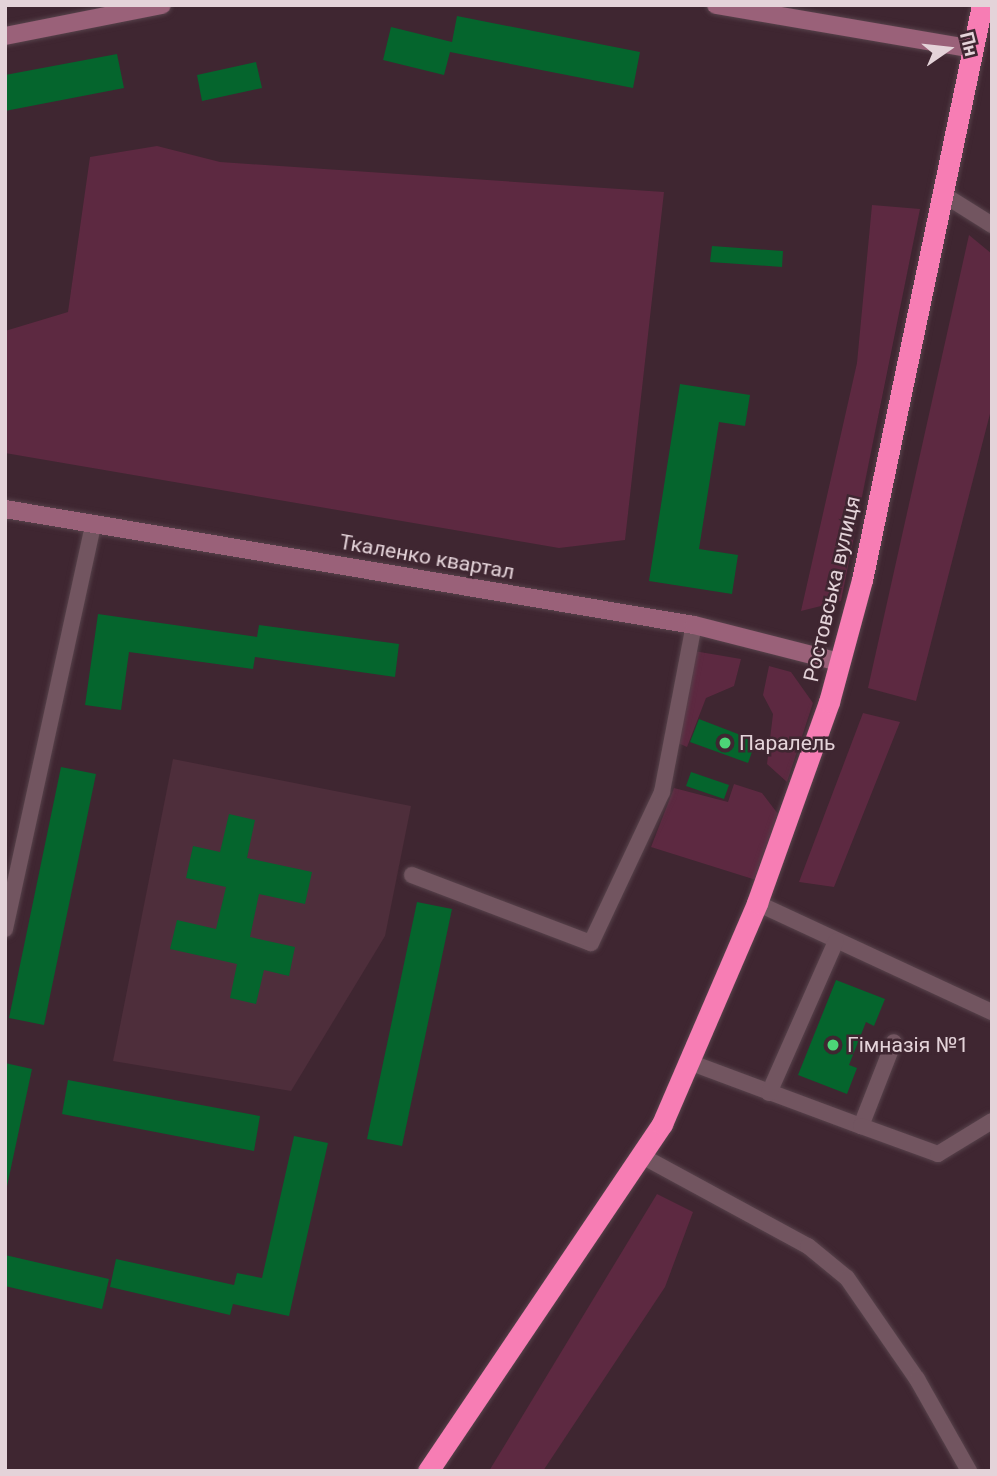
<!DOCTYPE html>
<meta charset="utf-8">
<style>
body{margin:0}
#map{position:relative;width:997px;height:1476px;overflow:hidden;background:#3f2631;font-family:Roboto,sans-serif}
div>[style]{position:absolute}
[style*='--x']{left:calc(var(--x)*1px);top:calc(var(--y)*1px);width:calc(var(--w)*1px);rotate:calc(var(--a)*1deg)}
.built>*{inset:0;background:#4e2e3b}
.green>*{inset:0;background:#5d2941}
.building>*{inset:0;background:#05652d}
.roads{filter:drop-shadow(0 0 2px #57424b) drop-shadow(0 0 2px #57424b)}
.street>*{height:16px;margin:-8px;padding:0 8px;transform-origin:8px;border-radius:8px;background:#725560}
.secondary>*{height:18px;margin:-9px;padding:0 9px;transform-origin:9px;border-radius:9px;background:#9a6179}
.highway>*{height:21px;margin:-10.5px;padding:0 10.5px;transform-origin:10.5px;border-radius:10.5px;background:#f77db4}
.dots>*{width:19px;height:19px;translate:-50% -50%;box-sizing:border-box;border:4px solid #3f2631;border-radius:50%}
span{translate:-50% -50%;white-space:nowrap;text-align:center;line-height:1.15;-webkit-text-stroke:5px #3f2631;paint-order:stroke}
.street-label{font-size:21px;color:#e4d3d9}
.poi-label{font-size:21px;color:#e4d3d9}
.left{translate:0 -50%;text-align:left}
.frame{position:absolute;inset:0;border:7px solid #e4d3d9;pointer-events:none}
.north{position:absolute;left:913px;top:14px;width:70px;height:70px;-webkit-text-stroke:5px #3f2631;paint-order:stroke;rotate:76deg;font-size:19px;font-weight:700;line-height:28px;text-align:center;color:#e4d3d9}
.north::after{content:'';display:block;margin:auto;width:24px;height:32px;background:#e4d3d9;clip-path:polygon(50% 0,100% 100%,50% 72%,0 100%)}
</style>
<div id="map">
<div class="built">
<div style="clip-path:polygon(173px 759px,411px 806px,385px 936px,291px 1091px,113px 1061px)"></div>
</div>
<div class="green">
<div style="clip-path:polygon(157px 146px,220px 162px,664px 192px,625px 540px,559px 548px,5px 453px,5px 331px,68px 312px,90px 157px)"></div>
<div style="clip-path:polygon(872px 205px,920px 209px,841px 601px,801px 611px,857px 363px)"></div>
<div style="clip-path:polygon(969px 235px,992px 254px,992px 406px,916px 701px,868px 688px)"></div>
<div style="clip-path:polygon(694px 651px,741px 659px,734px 686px,706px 698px,687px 747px,678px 743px)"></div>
<div style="clip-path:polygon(769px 666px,791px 672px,813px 703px,787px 782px,767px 764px,773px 714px,763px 695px)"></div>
<div style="clip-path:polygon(863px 713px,900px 722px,834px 887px,799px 882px)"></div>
<div style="clip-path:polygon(734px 784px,762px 793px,778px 814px,756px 880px,651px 847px,674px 788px,728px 802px)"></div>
<div style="clip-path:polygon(657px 1194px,693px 1212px,665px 1287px,543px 1471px,489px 1471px)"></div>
</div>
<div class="building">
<div style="clip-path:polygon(457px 16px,640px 52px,633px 88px,450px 52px,444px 75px,383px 60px,391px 27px,452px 42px)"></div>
<div style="clip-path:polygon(117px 54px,124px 88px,5px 111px,5px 75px)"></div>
<div style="clip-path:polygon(256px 62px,262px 88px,202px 101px,197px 75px)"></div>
<div style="clip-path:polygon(712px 246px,783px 251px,782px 267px,710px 262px)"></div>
<div style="clip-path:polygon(680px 384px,750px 395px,745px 426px,719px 422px,699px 549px,738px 555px,732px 594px,649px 581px)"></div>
<div style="clip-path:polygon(98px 614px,257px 637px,259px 625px,399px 644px,395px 677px,255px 657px,253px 669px,129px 652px,121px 710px,85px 705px)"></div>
<div style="clip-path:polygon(699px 719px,756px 741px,748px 763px,690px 742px)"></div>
<div style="clip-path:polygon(61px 767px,96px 774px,44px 1025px,9px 1018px)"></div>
<div style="clip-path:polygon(691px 772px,729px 785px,724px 799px,686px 786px)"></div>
<div style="clip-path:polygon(229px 814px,255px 820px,247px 858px,312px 872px,305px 904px,259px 894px,250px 937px,295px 947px,289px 976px,264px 970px,256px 1004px,230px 998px,237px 964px,170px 949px,177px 920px,216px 929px,226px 887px,186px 878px,193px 846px,220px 852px)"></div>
<div style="clip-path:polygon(417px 902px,452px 909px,402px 1146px,367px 1139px)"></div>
<div style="clip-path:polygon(836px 980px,885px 999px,874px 1026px,866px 1022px,849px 1065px,857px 1068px,847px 1094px,798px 1075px)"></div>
<div style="clip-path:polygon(5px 1063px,32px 1069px,6px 1191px,5px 1191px)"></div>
<div style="clip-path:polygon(68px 1080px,260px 1116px,254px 1151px,62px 1114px)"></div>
<div style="clip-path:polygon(294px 1136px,328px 1143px,289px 1316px,233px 1304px,230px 1315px,110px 1287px,116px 1259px,234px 1285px,237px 1273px,262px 1278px)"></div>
<div style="clip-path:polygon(5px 1255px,109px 1279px,102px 1309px,5px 1286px)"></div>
</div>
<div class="roads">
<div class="street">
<div style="--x:941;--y:193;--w:60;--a:32.1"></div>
<div style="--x:412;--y:875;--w:191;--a:20.8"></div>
<div style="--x:591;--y:943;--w:167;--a:-64.8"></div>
<div style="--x:662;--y:792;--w:170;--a:-79.2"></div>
<div style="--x:757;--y:903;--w:259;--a:24.9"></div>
<div style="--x:5;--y:929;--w:414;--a:-77.7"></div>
<div style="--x:689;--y:1062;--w:184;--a:20.4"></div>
<div style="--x:861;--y:1126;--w:90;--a:-68.6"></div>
<div style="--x:769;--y:1093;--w:166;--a:-66.2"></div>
<div style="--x:861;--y:1126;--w:82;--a:20"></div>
<div style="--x:938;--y:1154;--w:63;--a:-31.4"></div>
<div style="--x:642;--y:1156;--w:189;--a:28.5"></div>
<div style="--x:808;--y:1246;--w:50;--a:39.4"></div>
<div style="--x:847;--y:1278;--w:123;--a:55.3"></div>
<div style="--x:917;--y:1379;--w:106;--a:60.5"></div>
</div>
<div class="secondary">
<div style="--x:716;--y:5;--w:262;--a:9.7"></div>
<div style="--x:5;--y:36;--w:160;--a:-11.2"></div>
<div style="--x:5;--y:509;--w:699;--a:9.56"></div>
<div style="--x:694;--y:625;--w:150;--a:14.3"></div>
</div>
<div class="highway">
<div style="--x:428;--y:1471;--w:419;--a:-56"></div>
<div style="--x:662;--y:1124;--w:241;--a:-66.7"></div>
<div style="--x:757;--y:903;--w:214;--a:-70.3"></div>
<div style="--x:829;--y:702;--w:126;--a:-74.9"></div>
<div style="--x:862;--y:580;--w:587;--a:-78.21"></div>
</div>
</div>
<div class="dots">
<div style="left:725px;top:743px;background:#4cd677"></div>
<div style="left:833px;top:1045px;background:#4cd677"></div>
</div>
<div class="street-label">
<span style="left:427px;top:557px;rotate:10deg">Ткаленко квартал</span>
<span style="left:832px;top:589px;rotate:-77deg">Ростовська вулиця</span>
</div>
<div class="poi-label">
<span class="left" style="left:739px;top:743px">Паралель</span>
<span class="left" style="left:847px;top:1045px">Гімназія №1</span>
</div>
<div class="frame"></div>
<div class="north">Пн</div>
</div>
